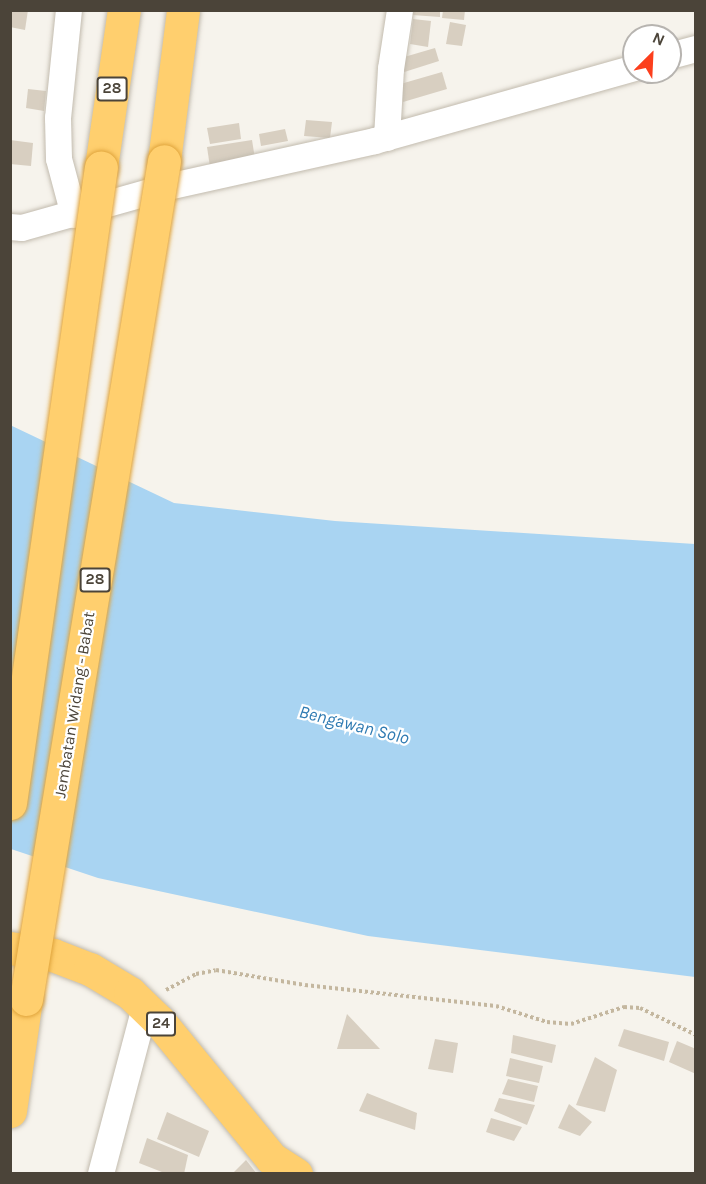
<!DOCTYPE html>
<style>
body{margin:0}
#map{position:relative;width:706px;height:1184px;overflow:hidden;background:#f6f3ec;font-family:Karla,sans-serif}
div>[style]{position:absolute}
[style*='--x']{left:calc(var(--x)*1px);top:calc(var(--y)*1px);width:calc(var(--w)*1px);rotate:calc(var(--a)*1deg)}
.water>*{inset:0;background:#a9d4f2}
.building>*{inset:0;background:#d8cfc1}
.path>*{height:4px;margin-top:-2px;transform-origin:0;background:repeating-linear-gradient(90deg,#c4b79f 0 3px,transparent 0 6px)}
.roads{filter:drop-shadow(0 0 2px #c2bbae) drop-shadow(0 0 2px #c2bbae)}
.street>*{height:26px;margin:-13px;padding:0 13px;transform-origin:13px;border-radius:13px;background:#fff}
.highway>*{height:33px;margin:-16.5px;padding:0 16.5px;transform-origin:16.5px;border-radius:16.5px;background:#ffcf6e}
.bridges{filter:drop-shadow(0 0 2px #e0a43c) drop-shadow(0 0 2px #e0a43c)}
.highway-bridge>*{height:33px;margin:-16.5px;padding:0 16.5px;transform-origin:16.5px;border-radius:16.5px;background:#ffcf6e}
span{translate:-50% -50%;white-space:nowrap;text-align:center;line-height:1.15;-webkit-text-stroke:4.5px #fff;paint-order:stroke}
.shield-label span{padding:2px 4px;background:#fff;border:2px solid;border-radius:4px;-webkit-text-stroke-width:0}
.shield-label{font-size:15px;color:#4b4439;font-weight:700}
.street-label{font-size:16px;color:#4b4439}
.water-label{font-size:18px;color:#2e7ab2;font-style:italic}
.frame{position:absolute;inset:0;border:12px solid #4b4439;pointer-events:none}
.north{position:absolute;left:622px;top:24px;width:60px;height:60px;box-sizing:border-box;background:#fff;border:2px solid #b7b4b0;border-radius:50%;rotate:24deg;font-size:16px;font-weight:700;line-height:24px;text-align:center;color:#4b4439}
.north::after{content:'';display:block;margin:auto;width:21px;height:27px;background:#fc3f1d;clip-path:polygon(50% 0,100% 100%,50% 72%,0 100%)}
</style>
<div id="map">
<div class="water">
<div style="clip-path:polygon(10px 425px,174px 503px,335px 521px,695px 544px,695px 977px,368px 936px,98px 878px,11px 849px)"></div>
</div>
<div class="building">
<div style="clip-path:polygon(10px 10px,28px 10px,25px 30px,10px 27px)"></div>
<div style="clip-path:polygon(412px 10px,440px 10px,440px 17px,412px 15px)"></div>
<div style="clip-path:polygon(443px 10px,465px 10px,464px 20px,442px 18px)"></div>
<div style="clip-path:polygon(413px 19px,431px 21px,428px 47px,410px 44px)"></div>
<div style="clip-path:polygon(450px 22px,466px 25px,462px 46px,446px 44px)"></div>
<div style="clip-path:polygon(435px 48px,439px 61px,398px 74px,394px 60px)"></div>
<div style="clip-path:polygon(442px 72px,447px 89px,403px 102px,397px 85px)"></div>
<div style="clip-path:polygon(28px 89px,46px 91px,44px 111px,26px 108px)"></div>
<div style="clip-path:polygon(306px 120px,332px 122px,330px 138px,304px 136px)"></div>
<div style="clip-path:polygon(239px 123px,241px 139px,210px 144px,207px 128px)"></div>
<div style="clip-path:polygon(285px 129px,288px 141px,261px 146px,259px 134px)"></div>
<div style="clip-path:polygon(10px 140px,33px 143px,31px 166px,10px 164px)"></div>
<div style="clip-path:polygon(252px 140px,255px 159px,210px 167px,207px 147px)"></div>
<div style="clip-path:polygon(347px 1014px,380px 1049px,337px 1049px)"></div>
<div style="clip-path:polygon(624px 1029px,669px 1042px,664px 1061px,618px 1046px)"></div>
<div style="clip-path:polygon(513px 1035px,556px 1045px,552px 1063px,511px 1053px)"></div>
<div style="clip-path:polygon(435px 1039px,458px 1043px,453px 1073px,428px 1069px)"></div>
<div style="clip-path:polygon(677px 1041px,696px 1049px,696px 1074px,669px 1062px)"></div>
<div style="clip-path:polygon(595px 1057px,617px 1070px,605px 1112px,576px 1105px)"></div>
<div style="clip-path:polygon(510px 1058px,543px 1066px,539px 1083px,506px 1076px)"></div>
<div style="clip-path:polygon(508px 1079px,538px 1086px,534px 1102px,502px 1094px)"></div>
<div style="clip-path:polygon(367px 1093px,417px 1113px,415px 1130px,359px 1111px)"></div>
<div style="clip-path:polygon(499px 1098px,535px 1105px,527px 1125px,494px 1111px)"></div>
<div style="clip-path:polygon(569px 1104px,592px 1122px,580px 1136px,558px 1128px)"></div>
<div style="clip-path:polygon(167px 1112px,209px 1131px,199px 1157px,157px 1139px)"></div>
<div style="clip-path:polygon(491px 1118px,522px 1127px,514px 1141px,486px 1132px)"></div>
<div style="clip-path:polygon(147px 1138px,188px 1155px,184px 1174px,167px 1174px,139px 1163px)"></div>
<div style="clip-path:polygon(246px 1160px,257px 1174px,232px 1174px)"></div>
</div>
<div class="path">
<div style="--x:166;--y:990;--w:34;--a:-28"></div>
<div style="--x:196;--y:974;--w:20;--a:-11"></div>
<div style="--x:216;--y:970;--w:90;--a:9.6"></div>
<div style="--x:305;--y:985;--w:192;--a:6.3"></div>
<div style="--x:496;--y:1006;--w:53;--a:17.4"></div>
<div style="--x:547;--y:1022;--w:24;--a:5"></div>
<div style="--x:571;--y:1024;--w:56;--a:-17.8"></div>
<div style="--x:624;--y:1007;--w:16;--a:4"></div>
<div style="--x:640;--y:1008;--w:62;--a:25.7"></div>
</div>
<div class="roads">
<div class="street">
<div style="--x:69;--y:10;--w:109;--a:95.8"></div>
<div style="--x:58;--y:118;--w:41;--a:88.6"></div>
<div style="--x:59;--y:159;--w:58;--a:75"></div>
<div style="--x:670;--y:56;--w:27;--a:-15"></div>
<div style="--x:387;--y:138;--w:69;--a:-86.7"></div>
<div style="--x:391;--y:69;--w:60;--a:-81.3"></div>
<div style="--x:10;--y:227;--w:12;--a:5"></div>
<div style="--x:22;--y:228;--w:152;--a:-15.7"></div>
<div style="--x:168;--y:187;--w:212;--a:-12.5"></div>
<div style="--x:375;--y:141;--w:269;--a:-15.7"></div>
<div style="--x:101;--y:1174;--w:173;--a:-75.2"></div>
</div>
<div class="highway">
<div style="--x:164;--y:161;--w:152;--a:-82.8"></div>
<div style="--x:101;--y:167;--w:159;--a:-81.7"></div>
<div style="--x:10;--y:948;--w:44;--a:9.2"></div>
<div style="--x:53;--y:955;--w:40;--a:21"></div>
<div style="--x:90;--y:969;--w:47;--a:31"></div>
<div style="--x:130;--y:993;--w:40;--a:44"></div>
<div style="--x:159;--y:1021;--w:177;--a:50.7"></div>
<div style="--x:271;--y:1158;--w:30;--a:33"></div>
<div style="--x:10;--y:1111;--w:113;--a:-81.9"></div>
</div>
</div>
<div class="bridges">
<div class="highway-bridge">
<div style="--x:10;--y:803;--w:642;--a:-81.86"></div>
<div style="--x:26;--y:999;--w:849;--a:-80.65"></div>
</div>
</div>
<div class="shield-label">
<span style="left:112px;top:89px">28</span>
<span style="left:95px;top:580px">28</span>
<span style="left:161px;top:1024px">24</span>
</div>
<div class="street-label">
<span style="left:75px;top:705px;rotate:-81deg">Jembatan Widang - Babat</span>
</div>
<div class="water-label">
<span style="left:354px;top:725px;rotate:14deg">Bengawan Solo</span>
</div>
<div class="frame"></div>
<div class="north">N</div>
</div>
